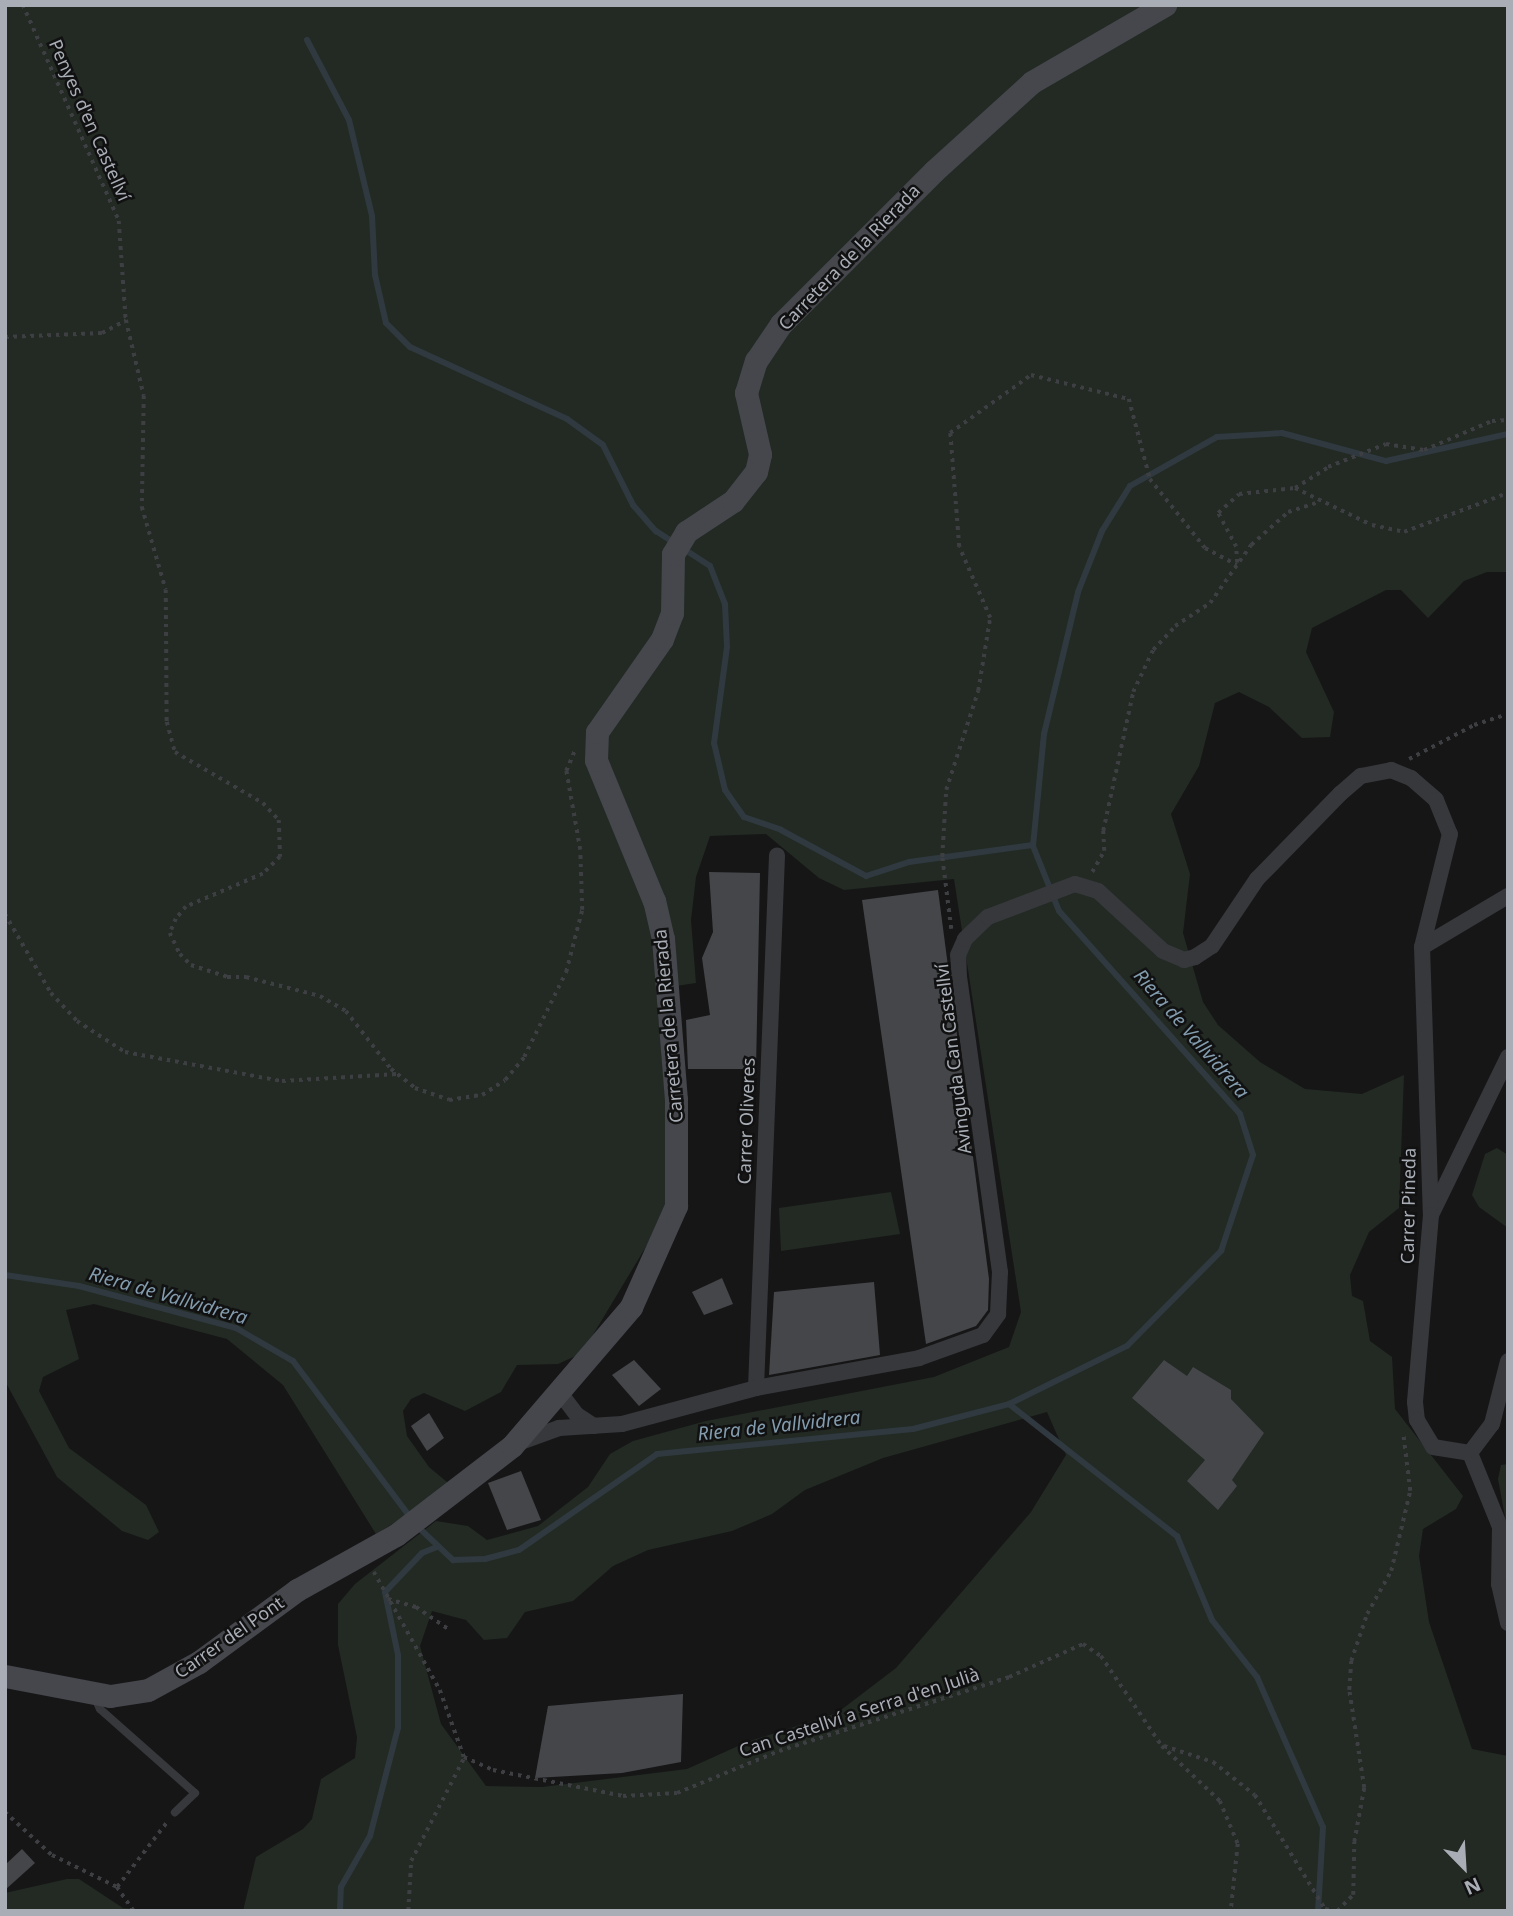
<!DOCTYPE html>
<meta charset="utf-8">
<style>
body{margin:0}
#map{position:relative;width:1513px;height:1916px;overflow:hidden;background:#161617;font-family:"Noto Sans",sans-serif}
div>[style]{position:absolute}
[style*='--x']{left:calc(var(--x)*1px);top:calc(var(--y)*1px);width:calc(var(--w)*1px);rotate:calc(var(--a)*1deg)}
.green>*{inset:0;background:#222a23}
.stream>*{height:6px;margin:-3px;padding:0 3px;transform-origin:3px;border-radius:3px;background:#30393f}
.building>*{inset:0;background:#45464a}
.path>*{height:3.5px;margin-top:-1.75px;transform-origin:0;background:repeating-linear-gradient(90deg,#3d3f43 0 3.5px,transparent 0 8.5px)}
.lane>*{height:8px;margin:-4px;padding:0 4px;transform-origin:4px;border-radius:4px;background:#37383c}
.street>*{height:16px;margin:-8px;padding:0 8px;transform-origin:8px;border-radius:8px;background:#37383c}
.secondary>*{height:23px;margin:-11.5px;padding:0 11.5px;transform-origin:11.5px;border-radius:11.5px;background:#45474c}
span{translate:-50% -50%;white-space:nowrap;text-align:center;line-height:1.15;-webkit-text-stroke:5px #111112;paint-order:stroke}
.street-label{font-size:18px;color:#a9aeb6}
.water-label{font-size:19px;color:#839cae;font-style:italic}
.frame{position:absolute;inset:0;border:7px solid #a9aeb6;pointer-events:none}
.north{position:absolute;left:1429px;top:1832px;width:70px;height:70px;-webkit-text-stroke:5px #111112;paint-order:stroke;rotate:156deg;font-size:19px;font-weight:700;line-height:28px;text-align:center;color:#a9aeb6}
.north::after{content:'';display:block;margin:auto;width:24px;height:32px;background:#a9aeb6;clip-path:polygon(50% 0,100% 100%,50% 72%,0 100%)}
</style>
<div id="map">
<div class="green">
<div style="clip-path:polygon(evenodd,5px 5px,1508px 5px,1508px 572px,1487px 572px,1464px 581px,1428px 618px,1401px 590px,1386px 590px,1312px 628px,1306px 652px,1334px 712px,1330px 737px,1302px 738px,1269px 707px,1239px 692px,1215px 703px,1199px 766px,1171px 814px,1190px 874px,1183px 933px,1203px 1002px,1218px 1025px,1260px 1062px,1305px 1089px,1362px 1094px,1404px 1075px,1399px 1208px,1369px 1232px,1350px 1275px,1352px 1296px,1363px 1301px,1370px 1341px,1392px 1357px,1395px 1409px,1463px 1496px,1456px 1509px,1423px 1529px,1419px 1556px,1429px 1622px,1472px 1749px,1508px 1756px,1508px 1911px,243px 1911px,256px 1857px,303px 1829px,312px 1819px,321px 1779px,355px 1758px,357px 1737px,338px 1645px,338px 1604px,355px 1584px,436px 1521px,468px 1526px,487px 1540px,538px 1526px,588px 1487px,610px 1454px,633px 1441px,706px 1421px,934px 1377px,1009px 1347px,1021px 1312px,954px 879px,844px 890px,819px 878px,766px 834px,710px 836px,696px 877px,691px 920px,696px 983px,656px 989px,668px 1132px,667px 1202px,656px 1230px,582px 1353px,558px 1364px,517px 1365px,501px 1392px,465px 1411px,424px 1393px,411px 1399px,403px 1411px,407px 1436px,429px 1467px,453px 1487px,376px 1534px,283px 1385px,227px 1339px,94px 1304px,66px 1310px,79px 1359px,43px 1377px,39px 1391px,69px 1448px,146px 1505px,159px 1532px,148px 1540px,122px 1531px,57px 1477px,5px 1381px,5px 5px,1047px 1412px,1066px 1455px,1031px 1512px,896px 1668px,837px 1713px,747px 1742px,687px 1769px,542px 1787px,486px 1786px,441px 1724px,420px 1646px,432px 1611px,466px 1620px,484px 1640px,507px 1638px,525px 1612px,573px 1601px,613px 1566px,648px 1550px,732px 1531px,772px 1514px,805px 1490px,883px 1458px,1047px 1412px)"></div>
<div style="clip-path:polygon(1497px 1148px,1508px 1155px,1508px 1228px,1479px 1207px,1472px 1195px,1485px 1154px)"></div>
<div style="clip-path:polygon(891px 1192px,900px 1234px,781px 1251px,779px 1208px)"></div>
<div style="clip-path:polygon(1508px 1464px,1508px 1533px,1498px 1479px,1501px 1465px)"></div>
<div style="clip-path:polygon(67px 1879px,79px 1879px,123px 1908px,164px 1911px,5px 1911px,5px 1893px)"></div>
</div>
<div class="stream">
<div style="--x:307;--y:40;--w:90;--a:62.3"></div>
<div style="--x:349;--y:120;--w:99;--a:76.5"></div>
<div style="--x:372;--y:216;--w:59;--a:87.1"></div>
<div style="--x:375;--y:275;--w:49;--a:77.1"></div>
<div style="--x:386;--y:323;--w:34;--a:45"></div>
<div style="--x:410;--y:347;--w:173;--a:24.6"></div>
<div style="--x:567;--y:419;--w:44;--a:35.8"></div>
<div style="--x:603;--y:445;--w:67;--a:63.4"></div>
<div style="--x:633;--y:505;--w:35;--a:49"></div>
<div style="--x:656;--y:531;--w:64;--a:32.9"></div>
<div style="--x:710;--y:566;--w:41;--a:68.5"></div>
<div style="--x:725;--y:604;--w:43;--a:87.3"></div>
<div style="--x:727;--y:647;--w:97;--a:97.7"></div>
<div style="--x:714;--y:743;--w:48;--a:76.8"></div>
<div style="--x:725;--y:790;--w:33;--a:55"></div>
<div style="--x:744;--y:817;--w:39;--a:19"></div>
<div style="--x:781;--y:830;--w:97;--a:28.4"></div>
<div style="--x:866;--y:876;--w:45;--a:-18"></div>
<div style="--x:909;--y:862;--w:125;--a:-7.8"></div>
<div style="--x:5;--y:1275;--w:75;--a:8.5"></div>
<div style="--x:79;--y:1286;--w:163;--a:15"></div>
<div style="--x:236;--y:1328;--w:66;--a:30.1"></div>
<div style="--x:293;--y:1361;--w:195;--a:53.1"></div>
<div style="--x:1009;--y:1404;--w:214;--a:38.2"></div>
<div style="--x:1177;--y:1536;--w:91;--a:67.4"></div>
<div style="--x:1212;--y:1620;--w:73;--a:51.7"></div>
<div style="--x:1257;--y:1677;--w:164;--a:66.3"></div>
<div style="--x:1323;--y:1827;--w:84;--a:93.4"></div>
<div style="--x:417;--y:1526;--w:50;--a:43.4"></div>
<div style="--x:453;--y:1560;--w:32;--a:-2"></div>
<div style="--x:485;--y:1559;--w:35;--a:-15"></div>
<div style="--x:519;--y:1550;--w:168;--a:-34.8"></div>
<div style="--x:657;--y:1454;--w:257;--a:-5.6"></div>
<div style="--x:913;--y:1429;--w:99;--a:-14.6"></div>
<div style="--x:1009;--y:1404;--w:131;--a:-26.2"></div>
<div style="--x:1127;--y:1346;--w:134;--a:-45.3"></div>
<div style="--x:1221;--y:1251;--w:101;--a:-71.6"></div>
<div style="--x:1253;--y:1155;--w:43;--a:-107.6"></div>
<div style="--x:1240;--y:1114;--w:272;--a:-131.7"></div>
<div style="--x:1059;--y:911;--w:70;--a:-111.8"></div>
<div style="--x:1033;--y:846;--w:113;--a:-84.4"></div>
<div style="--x:1044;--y:734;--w:146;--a:-76.5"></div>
<div style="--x:1078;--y:592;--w:66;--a:-68.5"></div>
<div style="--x:1102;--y:531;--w:53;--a:-58.1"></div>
<div style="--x:1130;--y:486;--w:100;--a:-29.4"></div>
<div style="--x:1217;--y:437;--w:65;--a:-3.5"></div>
<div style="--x:1282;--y:433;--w:108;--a:15.1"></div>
<div style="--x:1386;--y:461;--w:125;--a:-12.5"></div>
<div style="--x:340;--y:1911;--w:24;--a:-88"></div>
<div style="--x:341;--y:1887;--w:59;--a:-60.4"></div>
<div style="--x:370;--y:1836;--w:112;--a:-75.5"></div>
<div style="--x:398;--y:1728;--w:73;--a:-90"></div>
<div style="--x:398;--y:1655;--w:64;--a:-101.7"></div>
<div style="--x:385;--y:1592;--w:54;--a:-46.5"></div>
<div style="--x:422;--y:1553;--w:16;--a:-22"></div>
</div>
<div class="building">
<div style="clip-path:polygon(709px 872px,760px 873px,756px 1069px,688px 1069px,686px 1020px,710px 1015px,702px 958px,713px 932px)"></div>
<div style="clip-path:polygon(938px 890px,989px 1279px,988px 1310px,976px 1326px,926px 1344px,862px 900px)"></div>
<div style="clip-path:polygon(722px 1278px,733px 1304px,704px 1315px,692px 1292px)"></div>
<div style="clip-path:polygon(874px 1282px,880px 1355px,769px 1375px,774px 1292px)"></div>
<div style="clip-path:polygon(634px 1360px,661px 1389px,639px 1406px,612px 1375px)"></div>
<div style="clip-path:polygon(1164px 1360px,1187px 1376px,1193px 1367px,1231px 1390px,1231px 1399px,1264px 1433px,1232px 1480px,1237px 1486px,1218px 1510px,1187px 1481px,1205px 1460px,1132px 1398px)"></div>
<div style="clip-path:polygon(429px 1413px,444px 1438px,427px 1451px,411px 1426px)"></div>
<div style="clip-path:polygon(521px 1471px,541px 1520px,507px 1530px,488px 1483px)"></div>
<div style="clip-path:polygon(683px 1694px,681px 1762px,622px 1773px,535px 1778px,548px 1706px)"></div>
<div style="clip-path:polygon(22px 1849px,35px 1863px,5px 1890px,5px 1865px)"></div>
</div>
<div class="path">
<div style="--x:23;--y:5;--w:236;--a:66"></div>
<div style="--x:119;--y:221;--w:99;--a:86"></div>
<div style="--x:126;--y:320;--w:78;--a:76.7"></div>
<div style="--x:144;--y:396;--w:111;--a:91"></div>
<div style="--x:142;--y:507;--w:86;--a:73.9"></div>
<div style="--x:166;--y:590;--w:132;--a:89.6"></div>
<div style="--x:167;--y:722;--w:31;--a:75"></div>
<div style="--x:175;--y:752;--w:102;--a:30.1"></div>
<div style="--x:263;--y:803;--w:23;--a:47"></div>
<div style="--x:279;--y:820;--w:37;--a:88"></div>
<div style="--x:280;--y:857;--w:24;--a:135"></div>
<div style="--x:263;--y:874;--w:84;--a:156.8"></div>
<div style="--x:186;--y:907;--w:16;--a:130"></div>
<div style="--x:176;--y:919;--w:15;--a:113"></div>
<div style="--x:170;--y:933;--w:23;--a:65"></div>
<div style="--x:180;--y:954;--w:16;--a:45"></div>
<div style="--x:191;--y:965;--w:38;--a:18"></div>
<div style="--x:227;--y:977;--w:19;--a:0"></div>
<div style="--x:246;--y:977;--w:76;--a:14.4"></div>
<div style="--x:320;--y:996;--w:30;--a:30"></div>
<div style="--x:346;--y:1011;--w:73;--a:52.2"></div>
<div style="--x:391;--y:1069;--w:31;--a:38"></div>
<div style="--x:415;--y:1088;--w:36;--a:19"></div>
<div style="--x:449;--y:1100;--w:33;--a:-9"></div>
<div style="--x:482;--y:1095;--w:27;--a:-33"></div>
<div style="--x:505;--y:1080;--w:30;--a:-50"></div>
<div style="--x:524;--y:1057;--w:95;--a:-63.7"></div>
<div style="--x:566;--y:972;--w:64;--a:-75.5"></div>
<div style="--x:582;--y:910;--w:60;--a:-91.9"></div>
<div style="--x:580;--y:850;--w:80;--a:-100"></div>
<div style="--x:566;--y:771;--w:23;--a:-67"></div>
<div style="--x:5;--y:337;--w:97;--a:-2.4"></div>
<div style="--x:102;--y:333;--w:27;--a:-28"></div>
<div style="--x:1295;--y:488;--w:85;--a:25.7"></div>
<div style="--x:1372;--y:525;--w:33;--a:12"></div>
<div style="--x:1404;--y:532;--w:111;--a:-20.6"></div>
<div style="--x:1237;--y:563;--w:16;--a:-94"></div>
<div style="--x:1236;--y:547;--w:38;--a:-118"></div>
<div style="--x:1218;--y:513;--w:28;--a:-42"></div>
<div style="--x:1239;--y:494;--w:56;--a:-6.1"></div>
<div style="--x:1295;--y:488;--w:39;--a:-32"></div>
<div style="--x:1328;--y:467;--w:62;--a:-21.6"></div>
<div style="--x:1386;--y:444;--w:38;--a:9"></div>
<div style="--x:1424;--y:450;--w:74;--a:-23.1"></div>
<div style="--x:1492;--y:421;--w:16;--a:-4"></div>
<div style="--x:1409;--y:759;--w:73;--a:-27.6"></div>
<div style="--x:1474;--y:725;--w:36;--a:-18"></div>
<div style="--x:1092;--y:872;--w:24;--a:-60"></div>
<div style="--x:1104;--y:851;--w:20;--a:-93"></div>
<div style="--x:1103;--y:831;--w:142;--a:-77.8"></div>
<div style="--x:1133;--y:692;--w:47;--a:-64.5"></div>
<div style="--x:1153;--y:650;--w:33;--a:-47"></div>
<div style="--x:1175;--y:626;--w:42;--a:-33.3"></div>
<div style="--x:1210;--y:603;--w:71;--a:-54.7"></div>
<div style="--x:1251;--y:545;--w:50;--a:-41.7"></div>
<div style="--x:1288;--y:512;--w:33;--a:-18"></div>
<div style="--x:5;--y:914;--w:91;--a:59.8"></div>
<div style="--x:51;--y:993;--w:38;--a:47"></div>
<div style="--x:77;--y:1021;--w:57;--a:32.9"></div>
<div style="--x:125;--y:1052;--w:160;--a:10.5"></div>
<div style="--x:282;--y:1081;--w:116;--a:-3.5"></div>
<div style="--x:951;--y:929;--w:73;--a:-97.1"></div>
<div style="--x:942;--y:857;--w:67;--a:-86.6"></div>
<div style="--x:946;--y:790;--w:104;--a:-72.1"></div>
<div style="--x:978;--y:691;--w:74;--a:-80.7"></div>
<div style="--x:990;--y:618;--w:77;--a:-113.6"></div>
<div style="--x:959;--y:547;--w:114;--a:-94.5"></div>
<div style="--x:950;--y:433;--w:100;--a:-35.6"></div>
<div style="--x:1031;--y:375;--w:101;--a:13.8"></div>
<div style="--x:1129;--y:399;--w:83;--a:75.3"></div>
<div style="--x:1150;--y:479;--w:88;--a:51.4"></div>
<div style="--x:1205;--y:548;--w:36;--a:28"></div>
<div style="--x:374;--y:1572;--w:135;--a:60.8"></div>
<div style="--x:440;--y:1690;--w:71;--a:70.3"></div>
<div style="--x:464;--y:1757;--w:32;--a:24"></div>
<div style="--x:493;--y:1770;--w:133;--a:11.3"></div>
<div style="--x:623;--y:1796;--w:54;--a:-3.2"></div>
<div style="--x:677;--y:1793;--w:110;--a:-22.4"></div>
<div style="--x:779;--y:1751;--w:242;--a:-17.8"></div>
<div style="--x:1009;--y:1677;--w:81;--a:-24"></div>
<div style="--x:1083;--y:1644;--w:22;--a:34"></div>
<div style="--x:1101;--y:1656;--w:109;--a:55.9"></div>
<div style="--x:1162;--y:1746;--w:80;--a:43.5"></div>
<div style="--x:1220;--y:1801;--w:47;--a:67.3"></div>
<div style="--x:1238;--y:1844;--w:67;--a:96"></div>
<div style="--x:388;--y:1599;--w:29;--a:16"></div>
<div style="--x:416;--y:1607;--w:42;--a:34.4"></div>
<div style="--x:1164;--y:1746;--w:52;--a:18.1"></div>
<div style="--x:1213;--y:1762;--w:53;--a:38.2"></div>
<div style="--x:1255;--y:1795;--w:134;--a:58.4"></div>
<div style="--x:1325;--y:1909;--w:10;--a:11"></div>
<div style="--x:5;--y:1812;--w:64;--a:42.5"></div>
<div style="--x:52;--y:1855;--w:72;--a:26.2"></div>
<div style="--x:117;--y:1887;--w:29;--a:55"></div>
<div style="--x:117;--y:1887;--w:82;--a:-52.4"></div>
<div style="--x:408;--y:1911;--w:50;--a:-86.6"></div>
<div style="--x:411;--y:1861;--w:116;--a:-62.8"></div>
<div style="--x:1337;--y:1911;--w:23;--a:-45"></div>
<div style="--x:1353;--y:1895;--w:53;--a:-88.9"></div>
<div style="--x:1354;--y:1842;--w:55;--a:-79.5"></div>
<div style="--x:1364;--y:1788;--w:99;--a:-98.7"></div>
<div style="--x:1349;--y:1690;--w:29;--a:-86"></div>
<div style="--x:1351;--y:1661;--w:50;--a:-71.2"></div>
<div style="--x:1367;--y:1614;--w:49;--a:-60.8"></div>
<div style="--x:1391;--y:1571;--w:82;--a:-76.6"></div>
<div style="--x:1410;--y:1491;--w:58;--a:-96.9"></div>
</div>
<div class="lane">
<div style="--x:95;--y:1698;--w:12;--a:66"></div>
<div style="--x:100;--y:1709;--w:127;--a:41.5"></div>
<div style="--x:195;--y:1793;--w:28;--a:136"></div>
</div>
<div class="street">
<div style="--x:1422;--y:947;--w:100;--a:-30.7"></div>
<div style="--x:1431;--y:1215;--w:176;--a:-64"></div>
<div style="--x:756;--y:1388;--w:533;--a:-87.74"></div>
<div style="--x:561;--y:1394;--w:26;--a:53"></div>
<div style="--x:577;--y:1415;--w:20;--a:33"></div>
<div style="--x:518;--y:1443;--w:44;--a:-20.1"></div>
<div style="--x:559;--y:1428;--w:63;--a:-3.6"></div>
<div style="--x:622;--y:1424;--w:139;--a:-15"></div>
<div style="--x:756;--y:1388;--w:166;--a:-10.4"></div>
<div style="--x:919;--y:1358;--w:68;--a:-19.8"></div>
<div style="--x:983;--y:1335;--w:26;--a:-54"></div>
<div style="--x:998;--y:1314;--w:42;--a:-87.3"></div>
<div style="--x:1000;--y:1272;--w:297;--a:-97.9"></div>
<div style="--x:959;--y:978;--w:23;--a:-92"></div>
<div style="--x:958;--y:955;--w:17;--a:-66"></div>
<div style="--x:965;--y:939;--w:32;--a:-44"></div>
<div style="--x:988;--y:917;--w:93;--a:-20.8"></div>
<div style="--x:1075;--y:884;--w:24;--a:17"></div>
<div style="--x:1098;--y:891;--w:88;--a:42.7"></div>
<div style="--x:1163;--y:951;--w:23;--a:23"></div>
<div style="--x:1184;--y:960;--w:11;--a:-15"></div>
<div style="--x:1195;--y:957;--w:20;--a:-33"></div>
<div style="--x:1212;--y:946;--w:81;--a:-56.1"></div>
<div style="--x:1257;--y:879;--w:119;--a:-45.7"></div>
<div style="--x:1340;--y:794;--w:28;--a:-41"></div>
<div style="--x:1361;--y:776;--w:31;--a:-11"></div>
<div style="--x:1391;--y:770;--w:22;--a:22"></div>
<div style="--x:1411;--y:778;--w:33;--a:41"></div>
<div style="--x:1436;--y:800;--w:37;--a:68"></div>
<div style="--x:1450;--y:834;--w:116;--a:103.9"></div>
<div style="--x:1422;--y:947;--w:268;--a:88.1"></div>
<div style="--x:1431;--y:1215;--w:188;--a:94.9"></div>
<div style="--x:1415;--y:1402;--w:18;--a:84"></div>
<div style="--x:1417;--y:1420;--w:31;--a:59"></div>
<div style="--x:1433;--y:1447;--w:37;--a:9"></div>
<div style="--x:1470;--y:1453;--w:80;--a:67.9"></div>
<div style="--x:1500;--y:1527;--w:57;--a:91"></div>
<div style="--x:1499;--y:1584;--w:40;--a:77"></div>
<div style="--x:1470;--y:1453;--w:36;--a:-53"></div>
<div style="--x:1492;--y:1424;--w:65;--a:-75.7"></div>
</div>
<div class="secondary">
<div style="--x:5;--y:1676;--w:107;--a:10.8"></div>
<div style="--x:110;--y:1696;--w:38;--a:-9"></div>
<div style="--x:148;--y:1690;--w:58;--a:-28.8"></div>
<div style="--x:199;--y:1662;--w:122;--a:-36.3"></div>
<div style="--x:297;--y:1590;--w:113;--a:-29.1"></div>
<div style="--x:396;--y:1535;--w:146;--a:-37.5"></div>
<div style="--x:512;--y:1446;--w:183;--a:-49.4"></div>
<div style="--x:631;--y:1307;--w:111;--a:-66"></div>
<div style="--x:676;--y:1206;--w:106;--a:-90"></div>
<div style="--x:676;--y:1100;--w:162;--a:-94.6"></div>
<div style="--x:663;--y:939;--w:39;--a:-103"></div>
<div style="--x:654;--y:901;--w:152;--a:-112.4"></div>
<div style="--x:596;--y:760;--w:28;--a:-88"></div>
<div style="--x:597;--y:732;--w:113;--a:-55"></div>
<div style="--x:662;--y:639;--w:28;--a:-69"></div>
<div style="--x:672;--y:613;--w:59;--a:-89"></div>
<div style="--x:673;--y:554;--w:26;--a:-59"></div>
<div style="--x:686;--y:532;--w:56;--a:-33.4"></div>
<div style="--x:733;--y:501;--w:37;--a:-52"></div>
<div style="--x:756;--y:472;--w:18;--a:-77"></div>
<div style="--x:760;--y:454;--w:63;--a:-102.9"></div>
<div style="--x:746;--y:393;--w:34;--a:-73"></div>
<div style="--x:756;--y:361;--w:45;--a:-56"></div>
<div style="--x:781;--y:324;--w:216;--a:-45"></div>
<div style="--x:934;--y:171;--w:132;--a:-42.2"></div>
<div style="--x:1032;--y:82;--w:154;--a:-30.1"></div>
</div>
<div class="street-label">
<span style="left:90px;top:120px;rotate:66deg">Penyes d'en Castellví</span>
<span style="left:849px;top:257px;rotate:-46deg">Carretera de la Rierada</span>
<span style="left:668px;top:1026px;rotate:-95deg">Carretera de la Rierada</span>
<span style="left:953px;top:1059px;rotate:-97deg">Avinguda Can Castellví</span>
<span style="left:746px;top:1121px;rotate:-88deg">Carrer Oliveres</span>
<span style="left:1408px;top:1206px;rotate:-89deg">Carrer Pineda</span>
<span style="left:229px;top:1637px;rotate:-35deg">Carrer del Pont</span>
<span style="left:859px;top:1712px;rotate:-18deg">Can Castellví a Serra d'en Julià</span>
</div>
<div class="water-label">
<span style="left:1191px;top:1034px;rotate:49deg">Riera de Vallvidrera</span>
<span style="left:168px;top:1296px;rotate:16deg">Riera de Vallvidrera</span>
<span style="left:779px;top:1426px;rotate:-6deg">Riera de Vallvidrera</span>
</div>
<div class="frame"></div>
<div class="north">N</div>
</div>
